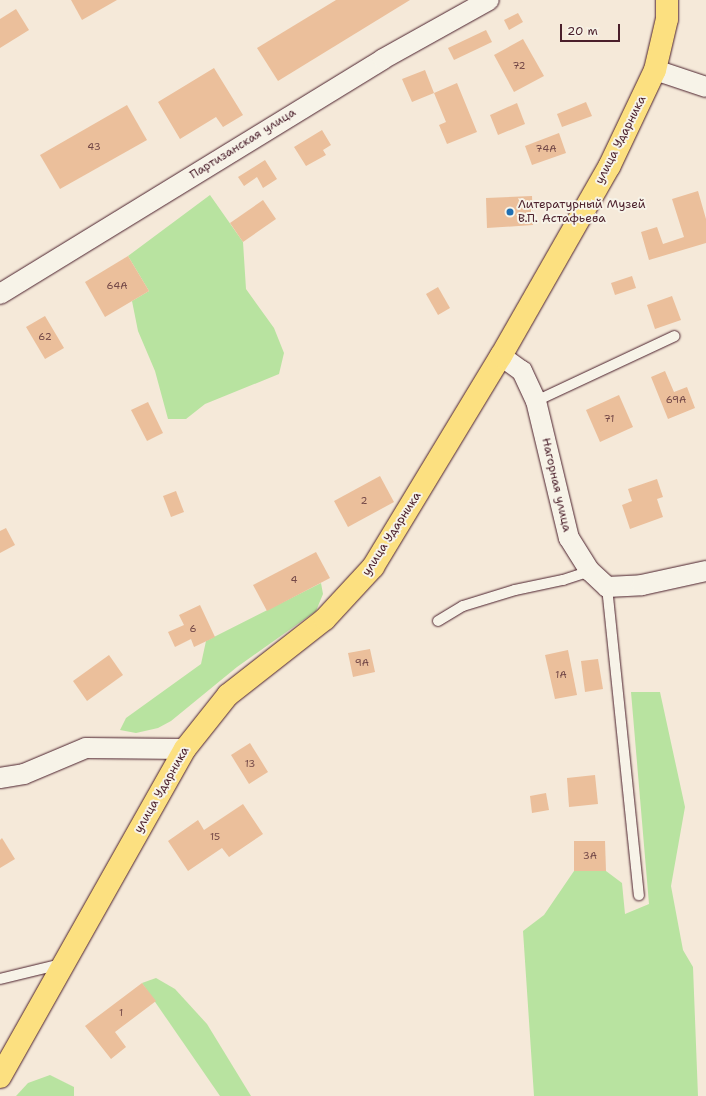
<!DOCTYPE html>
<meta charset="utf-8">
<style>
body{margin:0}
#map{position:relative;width:706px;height:1096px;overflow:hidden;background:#f5e9d9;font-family:"Shantell Sans",sans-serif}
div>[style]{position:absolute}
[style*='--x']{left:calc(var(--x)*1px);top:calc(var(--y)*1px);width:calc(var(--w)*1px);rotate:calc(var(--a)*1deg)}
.green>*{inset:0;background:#b8e3a0}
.building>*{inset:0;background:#ebbf9b}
.roads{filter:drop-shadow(0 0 1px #4a1f2b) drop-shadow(0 0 1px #4a1f2b)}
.lane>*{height:10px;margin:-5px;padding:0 5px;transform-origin:5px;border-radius:5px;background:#f7f3e8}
.street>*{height:20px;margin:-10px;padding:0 10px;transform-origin:10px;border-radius:10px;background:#f7f3e8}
.primary>*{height:22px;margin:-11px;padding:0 11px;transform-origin:11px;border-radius:11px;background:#fce080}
.dots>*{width:11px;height:11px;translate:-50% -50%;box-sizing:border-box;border:2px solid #f7f3e8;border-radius:50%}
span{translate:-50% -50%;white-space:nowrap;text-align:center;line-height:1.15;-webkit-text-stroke:4px #f7f3e8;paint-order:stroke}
.number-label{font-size:10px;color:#724747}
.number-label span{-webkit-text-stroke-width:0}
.street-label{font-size:12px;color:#4a1f2b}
.poi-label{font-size:12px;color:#4a1f2b}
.left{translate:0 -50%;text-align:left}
.scale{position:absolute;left:560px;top:24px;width:60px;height:18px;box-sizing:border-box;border:2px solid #4a1f2b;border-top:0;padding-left:5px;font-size:12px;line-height:14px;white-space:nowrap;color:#4a1f2b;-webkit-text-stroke:3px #f7f3e8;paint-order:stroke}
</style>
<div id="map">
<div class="green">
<div style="clip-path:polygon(210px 195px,243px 242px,246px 289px,274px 328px,284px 353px,279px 374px,205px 404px,186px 419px,168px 419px,155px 371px,138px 331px,132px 301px,149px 291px,128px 256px)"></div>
<div style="clip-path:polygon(321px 583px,323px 594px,316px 611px,237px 667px,171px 721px,158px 728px,136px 733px,120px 730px,126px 718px,201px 664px,206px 641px)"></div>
<div style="clip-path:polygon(631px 692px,660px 692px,685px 807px,671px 886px,683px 950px,693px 967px,698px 1096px,534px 1096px,523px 931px,544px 915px,574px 871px,606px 871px,622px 883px,625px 914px,649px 904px)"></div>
<div style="clip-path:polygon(156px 978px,175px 989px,207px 1024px,251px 1096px,220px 1096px,142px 983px)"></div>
<div style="clip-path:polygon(50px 1075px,74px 1087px,74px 1096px,16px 1096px,28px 1083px)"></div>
</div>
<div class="building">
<div style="clip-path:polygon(71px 0,117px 0,82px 20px)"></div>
<div style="clip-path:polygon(336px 0,410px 0,278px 81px,257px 48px)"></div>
<div style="clip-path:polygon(16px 9px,29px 30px,0 48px,0 19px)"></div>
<div style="clip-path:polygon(518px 13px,523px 22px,509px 30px,504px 20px)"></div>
<div style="clip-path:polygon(486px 30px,492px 42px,454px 60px,448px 48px)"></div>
<div style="clip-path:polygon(523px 39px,544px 76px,514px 92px,494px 55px)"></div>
<div style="clip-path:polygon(214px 68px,243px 115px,223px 127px,216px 117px,180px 139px,158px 102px)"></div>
<div style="clip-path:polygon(425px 70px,434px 93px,457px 83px,477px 132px,447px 144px,439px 125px,446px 122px,434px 93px,412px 102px,402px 79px)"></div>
<div style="clip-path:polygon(586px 102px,592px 116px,562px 127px,557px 114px)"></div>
<div style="clip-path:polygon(517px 103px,525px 124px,498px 135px,490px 115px)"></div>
<div style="clip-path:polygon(127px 105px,147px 140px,60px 189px,40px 155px)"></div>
<div style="clip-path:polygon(322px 130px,331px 145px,323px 150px,326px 155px,306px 166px,294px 147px)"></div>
<div style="clip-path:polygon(559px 133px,566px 153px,532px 165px,525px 146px)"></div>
<div style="clip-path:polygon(265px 160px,277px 179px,263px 188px,257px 177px,244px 186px,238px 177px)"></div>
<div style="clip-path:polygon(698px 191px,706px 219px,706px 243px,649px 260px,641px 232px,657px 227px,663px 244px,684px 237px,672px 199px)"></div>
<div style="clip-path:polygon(532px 196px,533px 225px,487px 228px,486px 198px)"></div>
<div style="clip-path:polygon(263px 200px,276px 219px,243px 242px,230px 223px)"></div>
<div style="clip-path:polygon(128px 256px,149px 291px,105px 317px,85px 282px)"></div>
<div style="clip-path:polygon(632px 276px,636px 288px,615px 295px,611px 283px)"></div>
<div style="clip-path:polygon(438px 287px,450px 308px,438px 315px,426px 294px)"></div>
<div style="clip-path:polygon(672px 296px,681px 320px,655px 329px,647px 305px)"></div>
<div style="clip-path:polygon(45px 316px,64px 348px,45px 359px,26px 327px)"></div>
<div style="clip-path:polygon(665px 371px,674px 392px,687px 387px,695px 408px,668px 419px,651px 377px)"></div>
<div style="clip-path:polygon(619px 395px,633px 427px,600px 442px,586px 410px)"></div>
<div style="clip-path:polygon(148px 402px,163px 433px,147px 441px,131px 410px)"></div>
<div style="clip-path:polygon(380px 476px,394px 502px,348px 527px,334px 501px)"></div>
<div style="clip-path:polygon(657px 479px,663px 497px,657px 499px,663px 517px,630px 529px,622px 505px,632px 501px,628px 489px)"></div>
<div style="clip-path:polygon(176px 491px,184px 512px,171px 517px,163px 496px)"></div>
<div style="clip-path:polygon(6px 528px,15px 545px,0 553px,0 531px)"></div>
<div style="clip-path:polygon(316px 552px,330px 578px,267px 611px,253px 585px)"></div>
<div style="clip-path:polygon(200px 605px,215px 637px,194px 647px,191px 639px,175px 647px,168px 632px,184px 625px,179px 615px)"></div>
<div style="clip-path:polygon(370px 649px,375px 672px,353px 677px,348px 653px)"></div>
<div style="clip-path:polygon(568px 650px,577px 695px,555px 699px,545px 655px)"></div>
<div style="clip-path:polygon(109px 655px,123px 675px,87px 701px,73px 681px)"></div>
<div style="clip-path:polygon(598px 659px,603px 689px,585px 692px,581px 661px)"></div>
<div style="clip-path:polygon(250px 743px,268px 772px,249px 784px,231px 755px)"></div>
<div style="clip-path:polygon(595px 775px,598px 804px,569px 807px,567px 778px)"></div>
<div style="clip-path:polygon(546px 793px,549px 810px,532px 813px,530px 796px)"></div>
<div style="clip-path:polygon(243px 804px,263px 834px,229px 857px,222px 848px,188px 871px,168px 841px,198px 820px,204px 830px)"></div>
<div style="clip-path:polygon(2px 838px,15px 859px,0 868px,0 840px)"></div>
<div style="clip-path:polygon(574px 841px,605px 841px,606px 871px,574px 871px)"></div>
<div style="clip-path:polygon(142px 983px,156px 1001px,115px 1032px,126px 1047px,111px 1059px,85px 1026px)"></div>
</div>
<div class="roads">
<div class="lane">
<div style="--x:536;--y:401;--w:153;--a:-25.1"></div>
<div style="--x:607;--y:587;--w:310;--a:84.1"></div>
<div style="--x:438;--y:621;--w:29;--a:-31"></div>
<div style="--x:463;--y:606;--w:54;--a:-17.1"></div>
<div style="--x:515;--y:590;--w:49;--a:-11.8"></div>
<div style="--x:563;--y:580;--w:28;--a:-18"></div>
<div style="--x:0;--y:979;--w:63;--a:-13.8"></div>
</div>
<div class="street">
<div style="--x:655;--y:70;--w:54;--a:18.4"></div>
<div style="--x:0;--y:294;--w:449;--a:-31.5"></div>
<div style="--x:383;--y:59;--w:121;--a:-29.1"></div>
<div style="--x:501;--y:356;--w:26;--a:36"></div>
<div style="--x:522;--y:371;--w:33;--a:65"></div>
<div style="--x:536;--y:401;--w:141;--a:76.5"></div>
<div style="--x:569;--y:538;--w:39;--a:58"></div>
<div style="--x:590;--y:571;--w:23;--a:43"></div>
<div style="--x:607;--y:587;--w:35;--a:-3"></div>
<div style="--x:642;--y:585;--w:66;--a:-12.3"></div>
<div style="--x:0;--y:778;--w:24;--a:-9"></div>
<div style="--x:24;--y:774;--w:67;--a:-22.8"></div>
<div style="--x:86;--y:748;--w:99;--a:0.6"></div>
</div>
<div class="primary">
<div style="--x:0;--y:1077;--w:377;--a:-60.6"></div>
<div style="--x:185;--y:749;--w:69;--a:-51.5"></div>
<div style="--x:228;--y:695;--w:123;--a:-38.1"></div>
<div style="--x:325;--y:619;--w:71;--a:-47.3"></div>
<div style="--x:373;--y:567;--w:247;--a:-58.8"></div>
<div style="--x:501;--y:356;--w:218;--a:-60.3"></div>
<div style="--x:609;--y:167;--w:107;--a:-64.6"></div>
<div style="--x:655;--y:70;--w:52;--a:-76.8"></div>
<div style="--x:667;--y:19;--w:19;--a:-90"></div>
</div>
</div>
<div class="dots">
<div style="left:510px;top:212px;background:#1f6fb2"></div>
</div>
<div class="number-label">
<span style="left:519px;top:66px">72</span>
<span style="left:94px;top:147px">43</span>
<span style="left:546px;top:149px">74А</span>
<span style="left:117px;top:286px">64А</span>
<span style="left:45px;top:337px">62</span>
<span style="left:676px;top:400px">69А</span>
<span style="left:609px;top:419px">71</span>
<span style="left:364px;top:501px">2</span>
<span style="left:294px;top:580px">4</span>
<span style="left:193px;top:629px">6</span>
<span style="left:362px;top:663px">9А</span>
<span style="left:561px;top:675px">1А</span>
<span style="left:250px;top:764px">13</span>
<span style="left:215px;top:837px">15</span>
<span style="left:590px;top:856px">3А</span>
<span style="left:121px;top:1013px">1</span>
</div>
<div class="street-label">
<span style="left:621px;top:140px;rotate:-63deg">улица Ударника</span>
<span style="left:243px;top:144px;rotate:-32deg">Партизанская улица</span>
<span style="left:556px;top:485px;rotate:77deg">Нагорная улица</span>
<span style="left:392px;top:534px;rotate:-57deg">улица Ударника</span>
<span style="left:162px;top:790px;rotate:-60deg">улица Ударника</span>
</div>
<div class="poi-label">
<span class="left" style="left:518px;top:212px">Литературный Музей<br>В.П. Астафьева</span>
</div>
<div class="scale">20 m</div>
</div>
